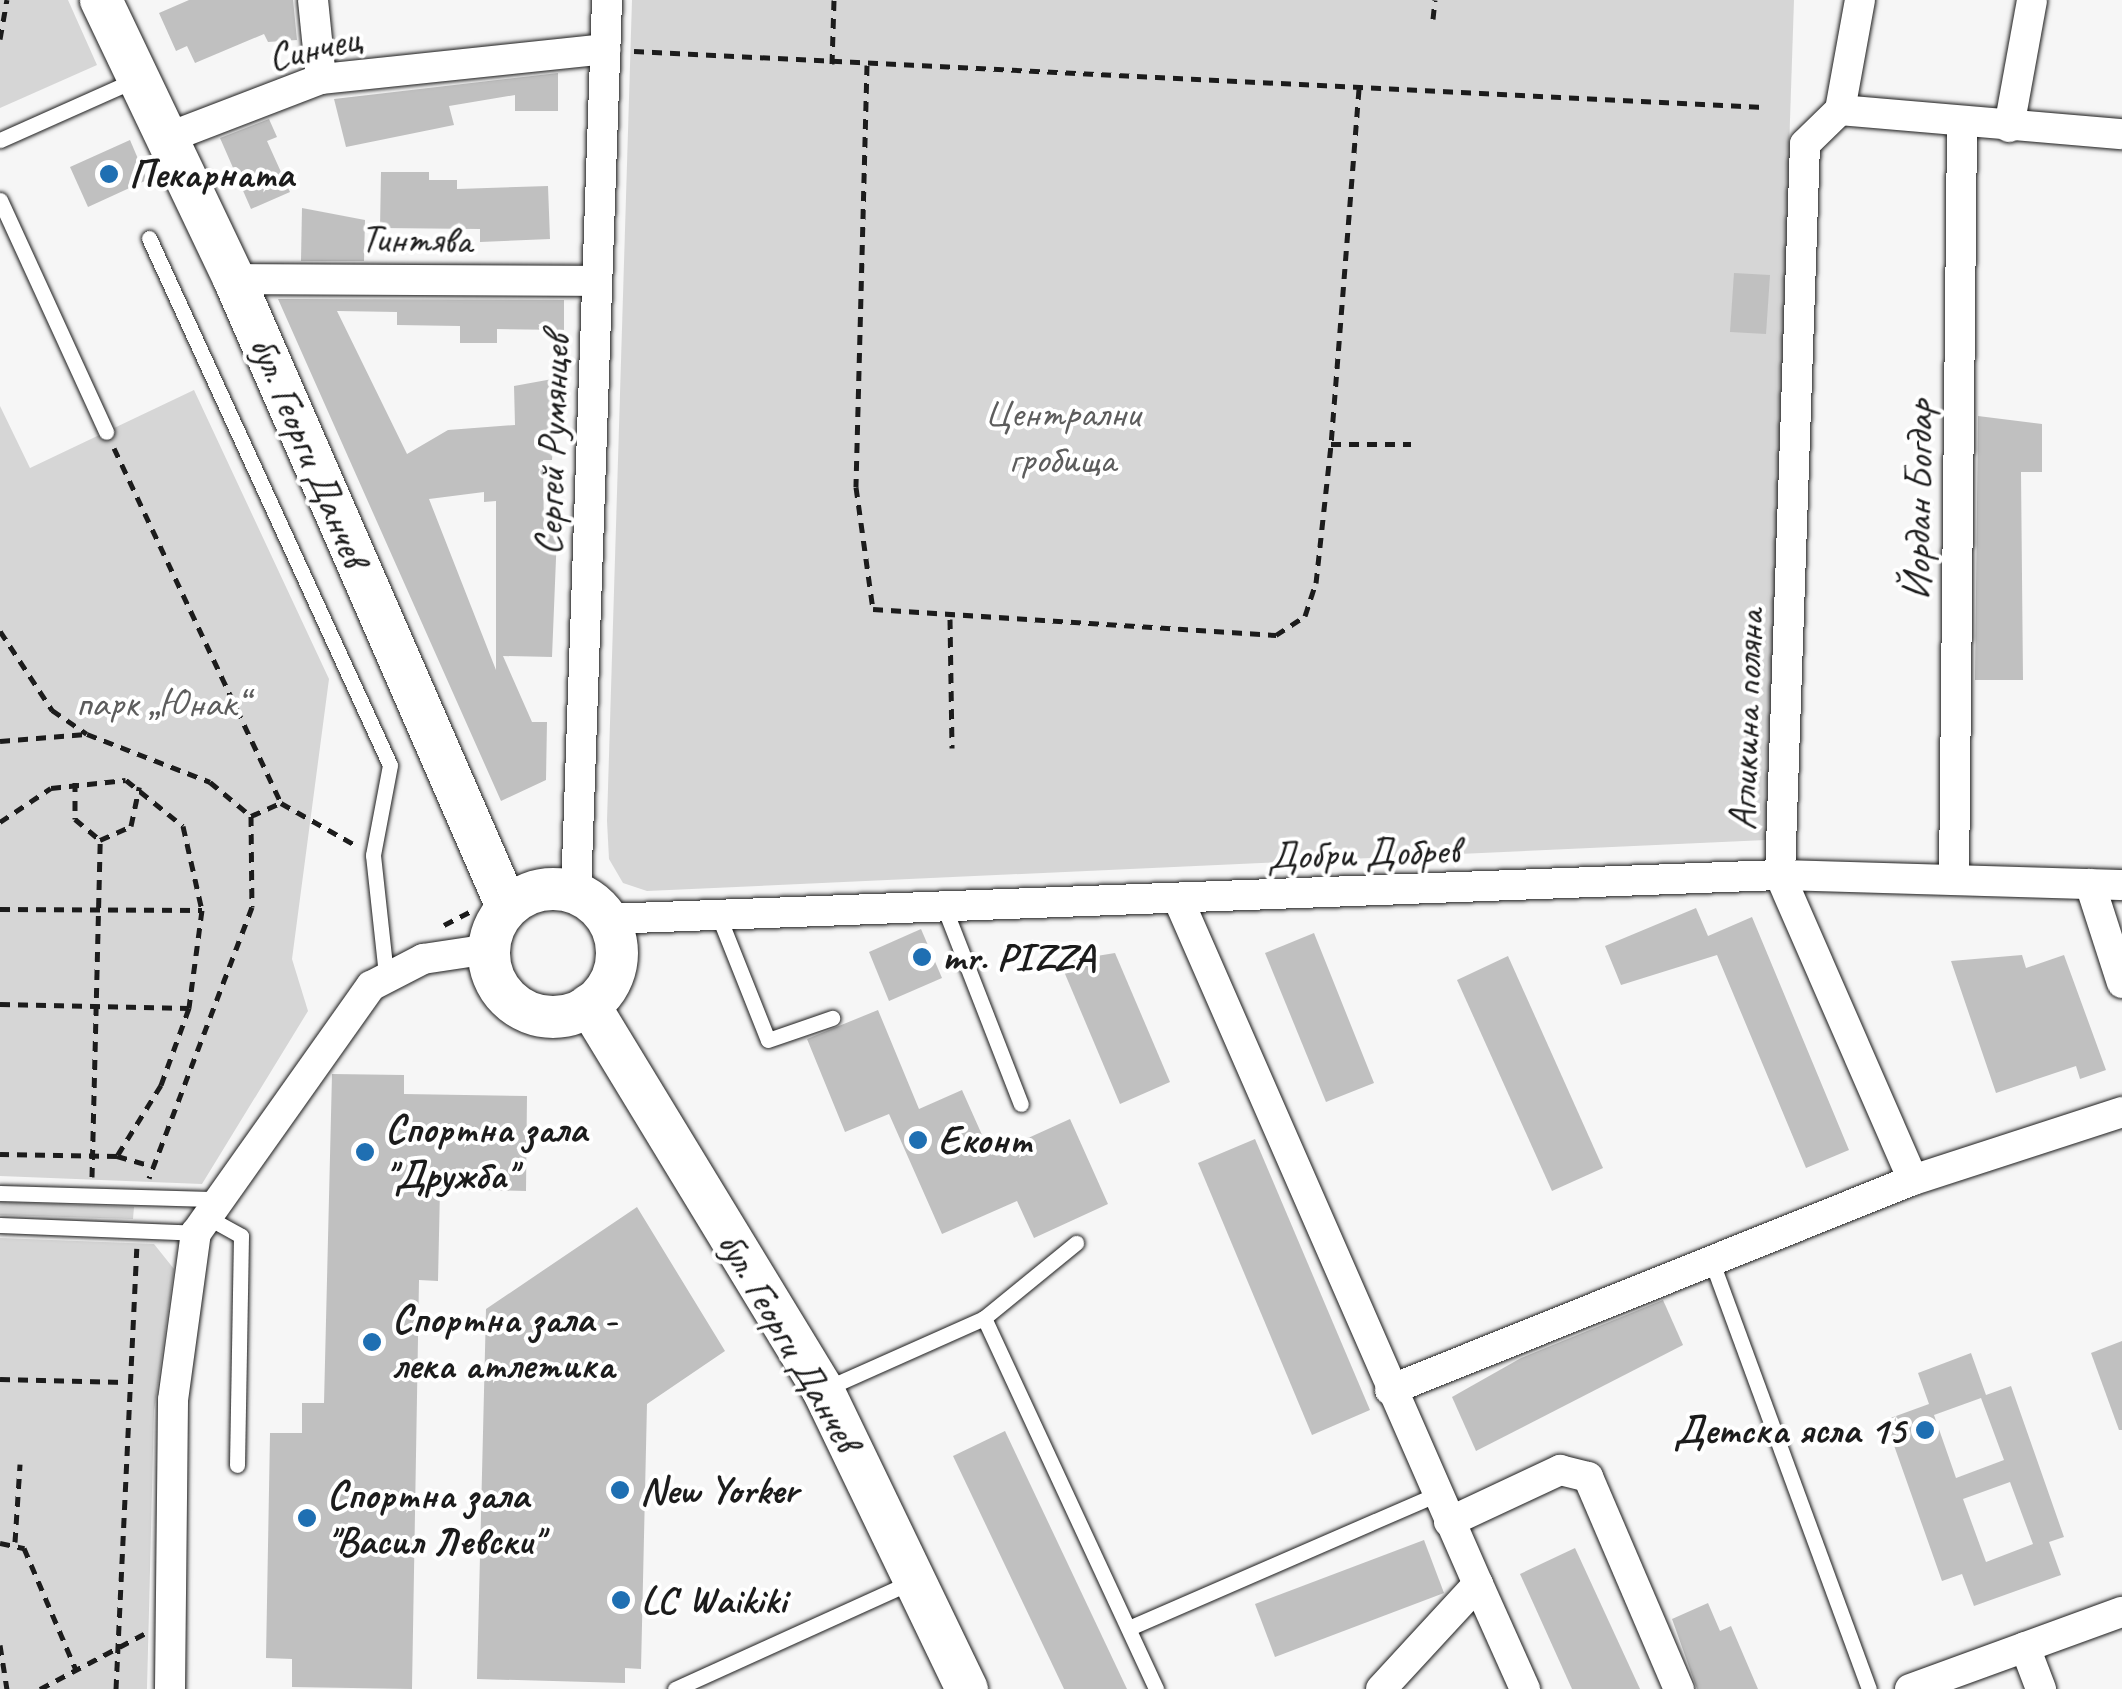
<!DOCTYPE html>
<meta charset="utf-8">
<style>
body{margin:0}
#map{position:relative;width:2122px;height:1689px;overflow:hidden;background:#f6f6f6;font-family:Caveat,sans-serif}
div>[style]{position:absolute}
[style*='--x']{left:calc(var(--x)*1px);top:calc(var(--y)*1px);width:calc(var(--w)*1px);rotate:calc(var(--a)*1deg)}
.green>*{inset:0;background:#d6d6d6}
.building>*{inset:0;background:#c0c0c0}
.path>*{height:5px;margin-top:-2.5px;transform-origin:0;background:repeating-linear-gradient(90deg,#1c1c1c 0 10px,transparent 0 18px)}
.roads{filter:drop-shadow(0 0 2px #1c1c1c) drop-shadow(0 0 2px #1c1c1c)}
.lane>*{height:15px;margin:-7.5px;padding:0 7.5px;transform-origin:7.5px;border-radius:7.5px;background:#fff}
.street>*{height:30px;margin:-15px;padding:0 15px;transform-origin:15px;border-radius:15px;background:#fff}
.secondary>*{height:42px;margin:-21px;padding:0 21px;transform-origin:21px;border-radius:21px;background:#fff}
.secondary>.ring{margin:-21px;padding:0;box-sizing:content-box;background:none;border:42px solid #fff;border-radius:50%}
.dots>*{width:28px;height:28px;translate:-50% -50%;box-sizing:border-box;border:5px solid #fff;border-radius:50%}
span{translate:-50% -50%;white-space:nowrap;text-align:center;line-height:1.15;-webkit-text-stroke:8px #fff;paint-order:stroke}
.street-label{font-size:40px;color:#1c1c1c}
.poi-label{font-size:40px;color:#1c1c1c;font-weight:700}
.left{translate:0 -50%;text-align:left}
.right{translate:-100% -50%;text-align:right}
.park-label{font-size:40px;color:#5d5d5d}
</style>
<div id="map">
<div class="green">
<div style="clip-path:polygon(0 0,68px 0,97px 65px,0 108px)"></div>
<div style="clip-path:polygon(632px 0,1794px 0,1766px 840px,647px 891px,623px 883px,609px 859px,607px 821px)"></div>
<div style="clip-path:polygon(194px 390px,329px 679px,292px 959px,308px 1011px,202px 1184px,0 1176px,0 406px,30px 468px)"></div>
<div style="clip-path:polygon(0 1202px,134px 1207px,133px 1219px,0 1215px)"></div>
<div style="clip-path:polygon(0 1238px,154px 1244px,174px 1269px,154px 1411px,147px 1689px,0 1689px)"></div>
</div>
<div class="building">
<div style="clip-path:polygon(189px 0,293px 0,297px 40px,268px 42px,264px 34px,195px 63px,187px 46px,176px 51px,159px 13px)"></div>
<div style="clip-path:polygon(558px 73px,558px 111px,515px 111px,515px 95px,449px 106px,454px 125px,346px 147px,334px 99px)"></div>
<div style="clip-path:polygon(269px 119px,277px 137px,267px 141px,290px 192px,251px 209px,220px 138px)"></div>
<div style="clip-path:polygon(130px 140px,147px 180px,88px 207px,70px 167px)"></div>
<div style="clip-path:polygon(381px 172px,429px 172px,429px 180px,457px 180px,457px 189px,548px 186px,550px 239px,480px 242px,480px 229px,380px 228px)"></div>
<div style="clip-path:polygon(302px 208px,365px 220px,364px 261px,301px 261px)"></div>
<div style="clip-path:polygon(1734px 273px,1770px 275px,1766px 334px,1730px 332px)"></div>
<div style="clip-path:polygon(evenodd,278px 299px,564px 300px,564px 330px,497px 329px,497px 343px,460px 343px,460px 326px,397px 325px,397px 312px,337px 311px,407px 454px,448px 430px,515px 425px,514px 386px,558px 378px,552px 460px,543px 460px,544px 534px,557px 534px,552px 657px,503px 656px,532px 722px,547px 722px,546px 780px,501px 801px,278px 299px,484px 492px,484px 502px,496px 501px,496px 670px,429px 499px,484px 492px)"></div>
<div style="clip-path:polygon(1978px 416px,2042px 424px,2042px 472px,2021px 472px,2023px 680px,1975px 680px)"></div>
<div style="clip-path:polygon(1696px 908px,1708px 936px,1752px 917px,1849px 1150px,1806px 1168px,1717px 955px,1621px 985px,1605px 946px)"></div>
<div style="clip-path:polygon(921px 929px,942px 978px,889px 1001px,869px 952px)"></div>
<div style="clip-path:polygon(1314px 933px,1374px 1083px,1326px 1102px,1265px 953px)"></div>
<div style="clip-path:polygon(1115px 953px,1170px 1082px,1120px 1104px,1060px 962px)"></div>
<div style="clip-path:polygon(2022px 955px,2026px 968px,2064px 955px,2106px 1070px,2080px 1079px,2076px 1066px,1996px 1093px,1951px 961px)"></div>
<div style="clip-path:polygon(1508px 956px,1603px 1168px,1552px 1191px,1457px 980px)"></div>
<div style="clip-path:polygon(878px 1010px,919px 1109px,962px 1090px,991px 1155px,1070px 1119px,1108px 1204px,1034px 1238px,1017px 1201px,942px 1234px,889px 1114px,845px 1132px,807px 1039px)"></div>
<div style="clip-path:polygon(332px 1074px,404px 1075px,404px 1094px,527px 1096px,526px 1191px,440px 1189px,438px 1281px,419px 1280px,412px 1689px,292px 1687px,292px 1659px,266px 1658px,270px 1433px,302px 1433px,302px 1403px,324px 1403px)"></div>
<div style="clip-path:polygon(1255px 1139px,1370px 1410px,1312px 1435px,1198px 1163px)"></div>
<div style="clip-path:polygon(637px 1207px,725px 1351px,647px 1404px,641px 1669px,625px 1668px,625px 1683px,477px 1679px,486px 1309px)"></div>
<div style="clip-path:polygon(1663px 1300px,1683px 1345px,1476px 1451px,1452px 1397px,1521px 1358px)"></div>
<div style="clip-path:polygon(2122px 1341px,2122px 1430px,2119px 1430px,2091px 1353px)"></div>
<div style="clip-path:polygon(evenodd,1971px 1353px,1986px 1395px,2011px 1386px,2064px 1537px,2049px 1542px,2061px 1575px,1974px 1606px,1962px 1574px,1942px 1581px,1885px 1420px,1929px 1404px,1918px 1373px,1971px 1353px,1981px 1398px,2004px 1460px,1956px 1478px,1934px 1415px,1981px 1398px,1971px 1353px,2010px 1482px,2033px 1544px,1986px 1562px,1963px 1499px,2010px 1482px)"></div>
<div style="clip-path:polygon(1005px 1431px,1127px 1689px,1064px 1689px,953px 1456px)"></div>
<div style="clip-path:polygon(1424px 1540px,1444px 1593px,1275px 1657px,1255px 1604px)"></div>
<div style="clip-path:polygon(1575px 1548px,1640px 1689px,1572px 1689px,1520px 1574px)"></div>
<div style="clip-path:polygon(1708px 1603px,1720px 1631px,1731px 1626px,1758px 1689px,1697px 1689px,1672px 1619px)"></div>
</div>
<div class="path">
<div style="--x:1433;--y:19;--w:19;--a:-84"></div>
<div style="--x:0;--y:39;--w:40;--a:-80"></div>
<div style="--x:634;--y:51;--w:1131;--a:2.84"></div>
<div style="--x:832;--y:64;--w:64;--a:-88.2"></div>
<div style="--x:867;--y:65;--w:422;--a:91.5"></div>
<div style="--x:856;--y:487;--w:123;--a:82.1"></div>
<div style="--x:873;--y:609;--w:404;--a:3.7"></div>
<div style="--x:1276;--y:635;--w:35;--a:-33"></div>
<div style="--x:1305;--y:616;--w:35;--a:-72"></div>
<div style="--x:1316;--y:583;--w:140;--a:-83.8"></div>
<div style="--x:1359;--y:89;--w:356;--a:94.5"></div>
<div style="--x:1331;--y:444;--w:80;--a:0"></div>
<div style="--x:114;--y:448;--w:392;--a:64.8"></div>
<div style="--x:281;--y:803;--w:87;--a:29.5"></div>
<div style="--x:950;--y:619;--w:129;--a:89.1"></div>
<div style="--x:0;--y:631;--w:95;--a:56.6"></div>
<div style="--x:52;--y:710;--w:42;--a:34.4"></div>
<div style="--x:87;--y:734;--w:132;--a:21.3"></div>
<div style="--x:210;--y:782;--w:53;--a:39.7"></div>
<div style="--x:251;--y:816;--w:91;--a:89.4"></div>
<div style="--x:252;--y:907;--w:290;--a:110.8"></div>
<div style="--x:0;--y:741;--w:86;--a:-4.7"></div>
<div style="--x:75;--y:782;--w:37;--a:90"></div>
<div style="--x:75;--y:819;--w:33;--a:40"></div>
<div style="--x:100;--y:840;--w:34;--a:-24"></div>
<div style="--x:131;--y:826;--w:40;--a:-78"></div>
<div style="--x:251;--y:816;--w:32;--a:-24"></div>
<div style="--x:0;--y:822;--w:61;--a:-33.7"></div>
<div style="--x:51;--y:788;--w:75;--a:-6.1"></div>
<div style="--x:126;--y:780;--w:73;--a:38.9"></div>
<div style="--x:183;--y:826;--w:86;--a:77.3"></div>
<div style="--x:202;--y:910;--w:99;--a:97.6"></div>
<div style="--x:189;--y:1008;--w:82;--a:110"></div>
<div style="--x:161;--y:1085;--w:84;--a:121.8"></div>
<div style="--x:117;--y:1156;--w:117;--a:-179"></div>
<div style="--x:0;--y:909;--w:202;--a:0.3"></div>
<div style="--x:444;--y:925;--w:29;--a:-27"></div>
<div style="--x:0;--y:1004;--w:189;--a:1.2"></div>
<div style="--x:117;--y:1156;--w:36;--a:16"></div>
<div style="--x:92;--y:1177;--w:337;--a:-88.6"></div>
<div style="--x:0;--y:1379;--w:125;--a:1.4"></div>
<div style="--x:15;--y:1542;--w:78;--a:-86.3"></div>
<div style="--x:0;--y:1543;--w:25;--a:12"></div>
<div style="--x:24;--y:1548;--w:133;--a:66.9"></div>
<div style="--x:0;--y:1645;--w:45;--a:81"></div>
<div style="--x:40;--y:1689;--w:118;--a:-27.9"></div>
<div style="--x:116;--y:1689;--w:441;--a:-87.3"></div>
</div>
<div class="roads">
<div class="lane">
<div style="--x:0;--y:140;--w:150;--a:-24"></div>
<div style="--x:0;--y:200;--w:255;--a:65.4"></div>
<div style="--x:149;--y:238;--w:579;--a:65.43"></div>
<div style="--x:390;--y:765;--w:92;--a:100.7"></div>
<div style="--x:373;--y:855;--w:120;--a:83.8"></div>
<div style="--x:946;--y:912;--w:206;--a:68.7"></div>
<div style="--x:719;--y:917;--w:132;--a:68.3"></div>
<div style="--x:768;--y:1040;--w:68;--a:-19"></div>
<div style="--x:0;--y:1193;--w:211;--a:1.6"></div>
<div style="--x:207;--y:1217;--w:39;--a:29"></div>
<div style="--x:241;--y:1236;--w:229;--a:91"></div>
<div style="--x:0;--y:1225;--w:196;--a:2.3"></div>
<div style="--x:1710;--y:1257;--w:460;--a:69.8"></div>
<div style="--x:984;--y:1318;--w:119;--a:-39.2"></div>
<div style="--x:827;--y:1388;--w:172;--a:-24"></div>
<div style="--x:984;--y:1318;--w:409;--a:65.1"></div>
<div style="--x:1129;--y:1628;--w:336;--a:-23.5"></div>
<div style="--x:675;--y:1689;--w:261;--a:-24.4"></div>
</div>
<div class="street">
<div style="--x:313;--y:0;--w:79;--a:84.2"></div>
<div style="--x:1840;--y:110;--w:283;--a:4.9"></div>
<div style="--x:2009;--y:127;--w:129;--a:-79.7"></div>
<div style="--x:167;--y:138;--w:165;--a:-21"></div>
<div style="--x:321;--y:79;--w:286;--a:-6"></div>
<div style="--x:234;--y:279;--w:363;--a:0.3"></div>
<div style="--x:1954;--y:879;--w:756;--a:-89.39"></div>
<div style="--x:2090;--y:884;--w:104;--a:72.1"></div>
<div style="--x:576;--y:893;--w:894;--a:-88.01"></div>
<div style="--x:1179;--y:901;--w:746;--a:66.36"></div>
<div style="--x:1478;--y:1584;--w:143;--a:132.7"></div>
<div style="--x:607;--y:919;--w:1174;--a:-2.15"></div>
<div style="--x:1780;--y:875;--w:342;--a:1.7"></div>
<div style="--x:1913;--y:1180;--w:220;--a:-18"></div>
<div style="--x:1390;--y:1390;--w:564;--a:-21.88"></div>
<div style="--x:1913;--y:1180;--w:333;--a:-113.6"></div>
<div style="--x:1780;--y:875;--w:731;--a:-88.04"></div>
<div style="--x:1805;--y:144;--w:49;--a:-44.2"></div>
<div style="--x:1840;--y:110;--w:112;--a:-79.7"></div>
<div style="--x:1449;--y:1522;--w:123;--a:-25.1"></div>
<div style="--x:1560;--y:1470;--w:29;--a:14"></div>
<div style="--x:1588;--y:1477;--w:231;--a:66.8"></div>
<div style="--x:1478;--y:1584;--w:115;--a:65.9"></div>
<div style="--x:2025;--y:1647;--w:45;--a:69.1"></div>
<div style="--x:170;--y:1689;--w:289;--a:-89.4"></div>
<div style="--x:173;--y:1400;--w:169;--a:-82.2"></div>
<div style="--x:196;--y:1233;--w:303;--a:-54.7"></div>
<div style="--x:371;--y:986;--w:59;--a:-27.4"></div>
<div style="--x:423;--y:959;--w:67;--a:-8.6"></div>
<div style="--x:1910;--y:1689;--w:226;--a:-20"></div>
</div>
<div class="secondary">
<div style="--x:101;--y:0;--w:309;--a:64.5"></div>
<div style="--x:234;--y:279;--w:685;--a:66.5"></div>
<div class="ring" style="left:489px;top:889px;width:86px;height:86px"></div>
<div style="--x:589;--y:1005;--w:451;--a:58.7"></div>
<div style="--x:823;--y:1390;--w:332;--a:64.3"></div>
</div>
</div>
<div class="dots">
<div style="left:109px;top:174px;background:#1f6fb2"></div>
<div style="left:922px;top:957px;background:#1f6fb2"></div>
<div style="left:918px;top:1140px;background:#1f6fb2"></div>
<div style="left:365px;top:1152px;background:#1f6fb2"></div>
<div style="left:372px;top:1342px;background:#1f6fb2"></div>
<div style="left:1925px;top:1430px;background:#1f6fb2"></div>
<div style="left:620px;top:1490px;background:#1f6fb2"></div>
<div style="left:307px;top:1518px;background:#1f6fb2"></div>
<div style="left:621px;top:1600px;background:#1f6fb2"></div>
</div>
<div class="street-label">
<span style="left:314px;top:48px;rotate:-13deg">Синчец</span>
<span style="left:416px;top:239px;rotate:1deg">Тинтява</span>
<span style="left:552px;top:445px;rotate:-88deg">Сергей Румянцев</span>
<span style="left:309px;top:451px;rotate:67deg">бул. Георги Данчев</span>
<span style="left:1918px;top:500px;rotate:-89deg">Йордан Богдар</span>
<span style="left:1746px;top:720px;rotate:-88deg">Агликина поляна</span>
<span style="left:1363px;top:853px;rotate:-2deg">Добри Добрев</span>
<span style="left:789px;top:1341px;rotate:60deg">бул. Георги Данчев</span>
</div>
<div class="poi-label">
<span class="left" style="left:129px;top:174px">Пекарната</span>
<span class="left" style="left:942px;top:957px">mr. PIZZA</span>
<span class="left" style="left:385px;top:1152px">Спортна зала<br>"Дружба"</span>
<span class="left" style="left:938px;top:1140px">Еконт</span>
<span class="left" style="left:392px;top:1342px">Спортна зала -<br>лека атлетика</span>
<span class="right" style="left:1905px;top:1430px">Детска ясла 15</span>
<span class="left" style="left:640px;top:1490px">New Yorker</span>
<span class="left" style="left:327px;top:1518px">Спортна зала<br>"Васил Левски"</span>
<span class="left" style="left:641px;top:1600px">LC Waikiki</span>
</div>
<div class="park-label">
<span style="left:1062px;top:436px">Централни<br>гробища</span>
<span style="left:161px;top:703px">парк „Юнак“</span>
</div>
</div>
